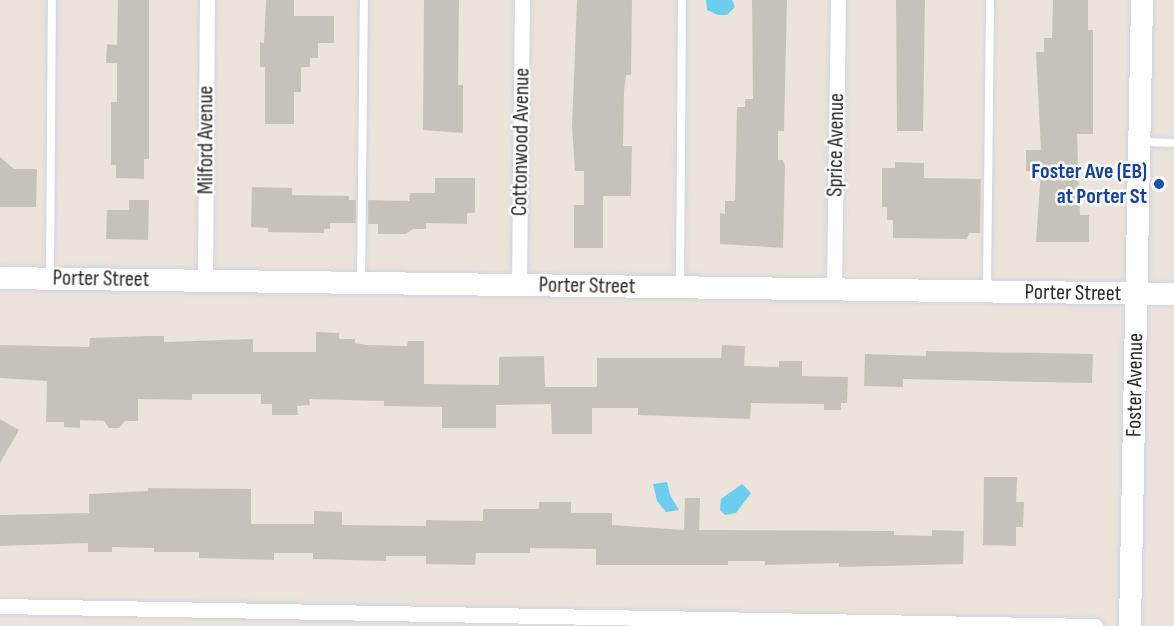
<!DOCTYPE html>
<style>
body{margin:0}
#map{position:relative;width:1174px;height:626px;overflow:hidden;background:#ebe4da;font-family:"Sofia Sans Condensed",sans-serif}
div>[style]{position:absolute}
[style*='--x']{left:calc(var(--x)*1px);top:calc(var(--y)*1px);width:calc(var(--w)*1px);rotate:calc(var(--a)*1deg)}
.water>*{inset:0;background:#6ccdef}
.building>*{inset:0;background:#c7c2b9}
.roads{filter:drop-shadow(0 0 2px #d0d3e2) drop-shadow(0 0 2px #d0d3e2)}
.lane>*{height:8px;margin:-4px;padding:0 4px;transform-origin:4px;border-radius:4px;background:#fff}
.street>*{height:15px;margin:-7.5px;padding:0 7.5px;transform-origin:7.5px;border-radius:7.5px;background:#fff}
.secondary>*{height:22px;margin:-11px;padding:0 11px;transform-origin:11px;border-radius:11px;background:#fff}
.dots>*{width:16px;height:16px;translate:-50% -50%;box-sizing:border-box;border:3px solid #fff;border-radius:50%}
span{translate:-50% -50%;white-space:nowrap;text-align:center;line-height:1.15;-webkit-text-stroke:5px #fff;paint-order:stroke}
.street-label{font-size:22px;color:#292929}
.transit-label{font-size:22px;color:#164399;font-weight:700}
.right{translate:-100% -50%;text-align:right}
</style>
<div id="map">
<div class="water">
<div style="clip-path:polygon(706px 0,732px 0,735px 7px,727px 15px,718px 15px,707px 10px)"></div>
<div style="clip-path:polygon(667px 482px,670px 495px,679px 510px,666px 512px,657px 501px,653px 484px)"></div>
<div style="clip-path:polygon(742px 484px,751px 493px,736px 513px,725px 515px,720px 510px,721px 499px)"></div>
</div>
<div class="building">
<div style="clip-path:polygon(118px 0,149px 0,149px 159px,144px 159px,144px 179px,116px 178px,116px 165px,111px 165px,111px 102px,117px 102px,117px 63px,106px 63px,107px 44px,117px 45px)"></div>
<div style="clip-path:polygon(266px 0,294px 0,294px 16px,334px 16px,334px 43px,318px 43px,318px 58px,310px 58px,310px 67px,301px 67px,301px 92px,294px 92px,294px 124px,265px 124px,265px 67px,260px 67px,260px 42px,264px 43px)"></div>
<div style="clip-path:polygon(424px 0,459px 0,458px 85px,463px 85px,463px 133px,423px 130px)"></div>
<div style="clip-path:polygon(577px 0,632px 0,631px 75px,626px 75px,624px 91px,623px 146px,632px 146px,631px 196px,603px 196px,603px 248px,574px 248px,574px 205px,584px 205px,584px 171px,575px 171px,572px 127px)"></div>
<div style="clip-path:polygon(752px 0,787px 0,784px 131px,778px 131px,778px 160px,783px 160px,785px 166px,783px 248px,720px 244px,720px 213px,725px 214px,725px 201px,735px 201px,737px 107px,745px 107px,745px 99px,753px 99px)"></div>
<div style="clip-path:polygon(896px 0,925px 0,923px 131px,897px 131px)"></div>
<div style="clip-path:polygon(1053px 0,1088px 0,1088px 30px,1093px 30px,1093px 134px,1077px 134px,1080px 215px,1089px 215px,1089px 242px,1036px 242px,1041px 171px,1026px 171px,1026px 150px,1041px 150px,1036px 52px,1044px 52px,1044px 38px,1052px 38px)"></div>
<div style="clip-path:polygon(0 157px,14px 169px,37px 169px,36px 207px,0 207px)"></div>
<div style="clip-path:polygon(895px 162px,924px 163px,924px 178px,981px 179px,980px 233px,969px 233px,967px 239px,893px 238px,893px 220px,887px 220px,887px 207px,882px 207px,882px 168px,895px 168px)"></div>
<div style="clip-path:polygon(435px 178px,475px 178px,475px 213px,467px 213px,467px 224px,426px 223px,426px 229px,413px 229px,406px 234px,378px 234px,378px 224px,368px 224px,368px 200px,409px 201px,410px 193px,435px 193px)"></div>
<div style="clip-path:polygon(252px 187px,292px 188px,292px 195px,349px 196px,349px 200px,356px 200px,356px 223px,330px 223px,330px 229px,324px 229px,324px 233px,268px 232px,268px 228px,251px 227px)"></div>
<div style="clip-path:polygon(129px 200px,149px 200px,148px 240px,106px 239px,107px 210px,129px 210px)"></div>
<div style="clip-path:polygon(316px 332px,339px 333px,339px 339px,355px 339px,355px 343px,367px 345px,407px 346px,408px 341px,424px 341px,424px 384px,499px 385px,499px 357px,544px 356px,545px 387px,597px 387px,597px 358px,721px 358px,722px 345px,745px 346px,744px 366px,779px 367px,779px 361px,802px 361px,802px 376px,848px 377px,847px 403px,841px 403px,841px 410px,824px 410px,824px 404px,751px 403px,750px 419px,638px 415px,638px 408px,592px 408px,592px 434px,552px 434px,551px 404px,496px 405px,496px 428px,442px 428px,442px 407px,384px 406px,384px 401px,309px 399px,310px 405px,297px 406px,298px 415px,272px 415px,272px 404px,261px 404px,261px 394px,192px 394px,192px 400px,138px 399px,138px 421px,125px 421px,119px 428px,109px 428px,104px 421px,80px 420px,80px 428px,64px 427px,64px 422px,46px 422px,47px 381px,0 378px,0 345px,89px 347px,90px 338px,148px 336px,164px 336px,164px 342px,253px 339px,253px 352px,316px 352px)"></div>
<div style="clip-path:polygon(926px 351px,1093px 354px,1092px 383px,903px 379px,903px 387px,864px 386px,865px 354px,926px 356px)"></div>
<div style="clip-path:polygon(0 419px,19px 430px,0 463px)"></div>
<div style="clip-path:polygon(984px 477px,1017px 477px,1016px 502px,1024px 502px,1023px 527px,1016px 527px,1016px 546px,983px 545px)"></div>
<div style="clip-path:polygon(148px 488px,251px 489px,251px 524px,314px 524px,314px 511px,342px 512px,342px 525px,426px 526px,426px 520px,483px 521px,483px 509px,539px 509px,539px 502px,571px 502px,571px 513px,612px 513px,612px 525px,684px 530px,685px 498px,700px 498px,699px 530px,894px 531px,894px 535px,932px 536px,932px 530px,964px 531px,963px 564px,839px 567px,839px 563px,765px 565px,765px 561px,728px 561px,728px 565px,596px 565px,596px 549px,530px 548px,530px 553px,476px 553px,475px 565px,426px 564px,426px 556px,386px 556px,386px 561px,313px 559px,313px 553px,274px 553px,274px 560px,199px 558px,199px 552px,154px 552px,154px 548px,112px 547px,112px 552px,88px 552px,88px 543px,0 546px,0 515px,89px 513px,89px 494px,148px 491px)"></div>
</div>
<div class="roads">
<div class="lane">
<div style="--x:1143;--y:142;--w:31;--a:2"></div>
<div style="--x:50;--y:277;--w:277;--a:-89.6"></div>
<div style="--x:361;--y:280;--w:280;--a:-89.4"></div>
<div style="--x:680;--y:286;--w:286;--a:-89.6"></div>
<div style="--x:987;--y:289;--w:289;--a:-89.4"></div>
</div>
<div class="street">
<div style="--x:205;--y:281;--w:281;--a:-89.6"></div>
<div style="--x:519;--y:285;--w:285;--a:-89.4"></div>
<div style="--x:834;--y:289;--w:289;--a:-89.2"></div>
<div style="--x:0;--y:606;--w:1095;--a:1.05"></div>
</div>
<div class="secondary">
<div style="--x:0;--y:278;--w:1174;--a:0.78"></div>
<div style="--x:1130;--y:626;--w:626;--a:-88.9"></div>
</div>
</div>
<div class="dots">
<div style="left:1159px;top:184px;background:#1a4fb4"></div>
</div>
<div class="street-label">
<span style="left:206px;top:140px;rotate:-90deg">Milford Avenue</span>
<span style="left:521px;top:142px;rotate:-89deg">Cottonwood Avenue</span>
<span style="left:836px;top:145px;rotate:-89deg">Sprice Avenue</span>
<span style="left:101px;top:279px;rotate:1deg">Porter Street</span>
<span style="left:587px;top:286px;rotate:1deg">Porter Street</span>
<span style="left:1073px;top:293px;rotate:1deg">Porter Street</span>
<span style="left:1135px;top:385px;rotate:-89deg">Foster Avenue</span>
</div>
<div class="transit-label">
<span class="right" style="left:1147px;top:184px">Foster Ave (EB)<br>at Porter St</span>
</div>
</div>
